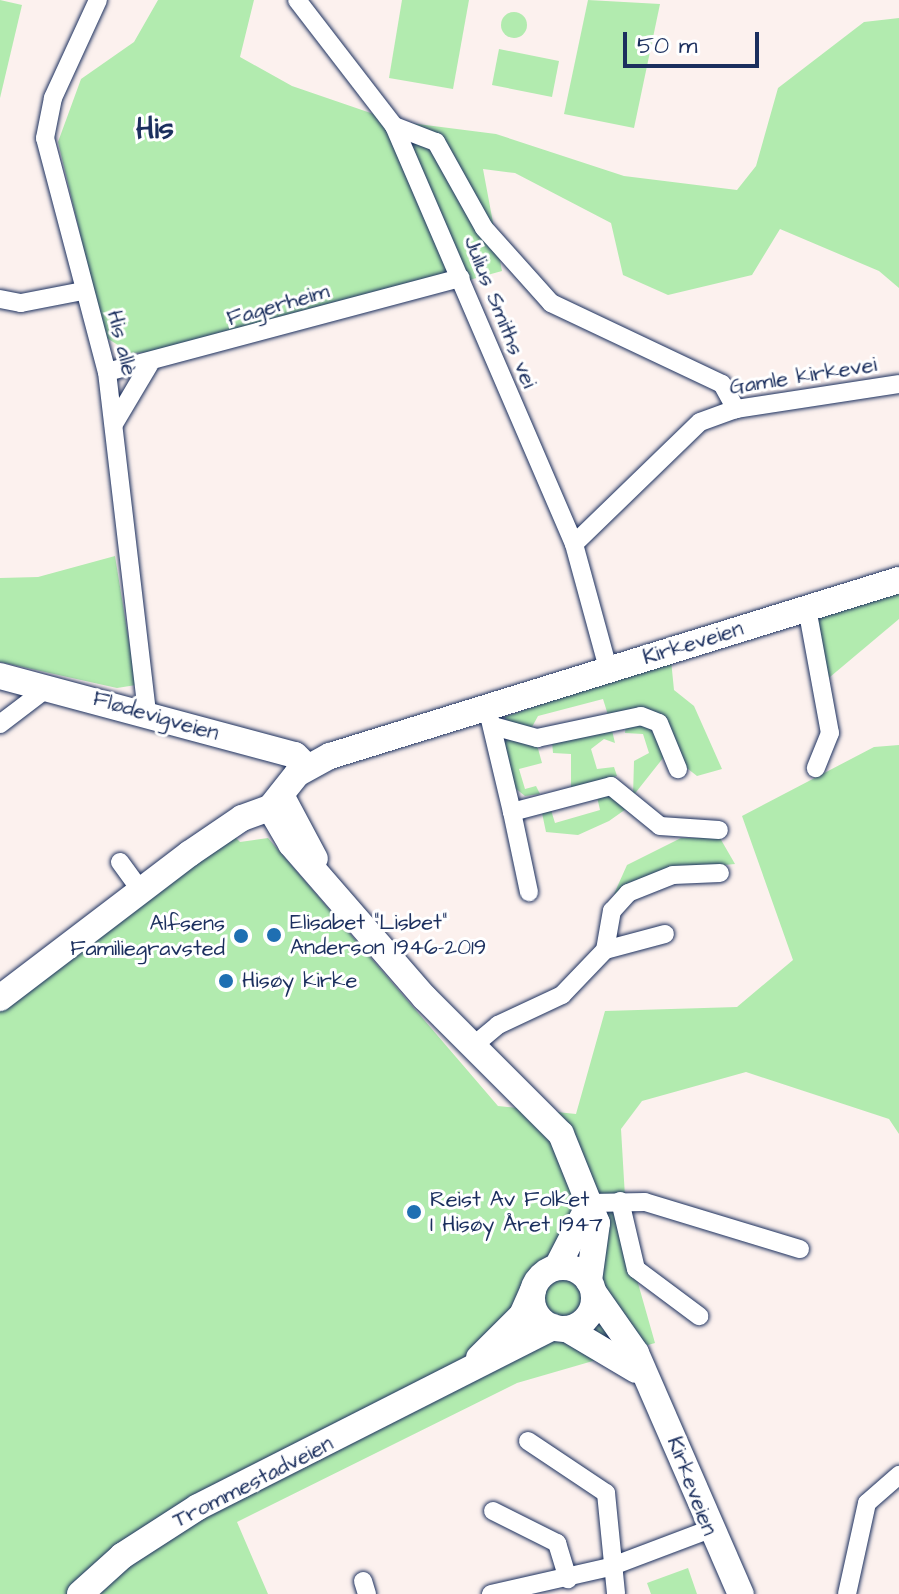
<!DOCTYPE html>
<meta charset="utf-8">
<style>
body{margin:0}
#map{position:relative;width:899px;height:1594px;overflow:hidden;background:#fcf1ee;font-family:"Architects Daughter",sans-serif}
div>[style]{position:absolute}
[style*='--x']{left:calc(var(--x)*1px);top:calc(var(--y)*1px);width:calc(var(--w)*1px);rotate:calc(var(--a)*1deg)}
.green>*{inset:0;background:#b2ebaf}
.round{border-radius:50%}
.roads{filter:drop-shadow(0 0 2px #1b2f5e) drop-shadow(0 0 2px #1b2f5e)}
.street>*{height:18px;margin:-9px;padding:0 9px;transform-origin:9px;border-radius:9px;background:#fff}
.secondary>*{height:26px;margin:-13px;padding:0 13px;transform-origin:13px;border-radius:13px;background:#fff}
.secondary>.ring{margin:-13px;padding:0;box-sizing:content-box;background:none;border:26px solid #fff;border-radius:50%}
.dots>*{width:22px;height:22px;translate:-50% -50%;box-sizing:border-box;border:4px solid #fff;border-radius:50%}
span{translate:-50% -50%;white-space:nowrap;text-align:center;line-height:1.15;-webkit-text-stroke:6px #fff;paint-order:stroke}
.street-label{font-size:22px;color:#1b2f5e}
.poi-label{font-size:22px;color:#1b2f5e}
.left{translate:0 -50%;text-align:left}
.right{translate:-100% -50%;text-align:right}
.district-label{font-size:30px;color:#1b2f5e;font-weight:700}
.scale{position:absolute;left:623px;top:32px;width:136px;height:36px;box-sizing:border-box;border:4px solid #1b2f5e;border-top:0;padding-left:10px;font-size:24px;line-height:28px;white-space:nowrap;color:#1b2f5e;-webkit-text-stroke:6px #fff;paint-order:stroke}
</style>
<div id="map">
<div class="green">
<div style="clip-path:polygon(0 0,22px 5px,0 98px)"></div>
<div style="clip-path:polygon(158px 0,254px 0,240px 57px,292px 86px,394px 121px,496px 134px,624px 176px,737px 190px,756px 166px,778px 88px,864px 22px,899px 18px,899px 288px,879px 271px,780px 229px,752px 275px,668px 295px,623px 275px,611px 223px,515px 173px,483px 169px,502px 271px,214px 350px,131px 353px,105px 337px,58px 142px,81px 79px,134px 42px)"></div>
<div style="clip-path:polygon(402px 0,469px 0,453px 89px,389px 78px)"></div>
<div style="clip-path:polygon(588px 0,660px 4px,634px 128px,564px 114px)"></div>
<div class="round" style="left:501px;top:12px;width:26px;height:26px"></div>
<div style="clip-path:polygon(499px 49px,559px 61px,552px 97px,492px 85px)"></div>
<div style="clip-path:polygon(115px 556px,136px 685px,117px 688px,0 662px,0 578px,38px 577px)"></div>
<div style="clip-path:polygon(899px 589px,899px 619px,824px 682px,811px 617px)"></div>
<div style="clip-path:polygon(671px 660px,674px 690px,694px 706px,722px 769px,697px 776px,683px 765px,665px 726px,608px 715px,603px 699px,538px 716px,532px 727px,513px 727px,504px 717px)"></div>
<div style="clip-path:polygon(638px 721px,659px 733px,667px 753px,633px 796px,634px 761px,649px 753px,643px 734px,625px 733px,626px 723px)"></div>
<div style="clip-path:polygon(611px 726px,615px 743px,604px 739px,591px 749px,597px 769px,614px 767px,617px 776px,571px 789px,571px 754px,553px 753px,552px 741px)"></div>
<div style="clip-path:polygon(509px 739px,537px 745px,542px 763px,519px 769px,525px 789px,536px 786px,540px 794px,525px 796px,510px 784px,502px 742px)"></div>
<div style="clip-path:polygon(899px 745px,899px 1134px,889px 1119px,746px 1072px,642px 1101px,621px 1129px,628px 1248px,655px 1343px,517px 1383px,237px 1522px,268px 1594px,0 1594px,0 1008px,232px 834px,240px 842px,268px 838px,498px 1106px,576px 1114px,605px 1011px,737px 1007px,793px 960px,742px 816px,874px 747px)"></div>
<div style="clip-path:polygon(611px 796px,626px 809px,609px 821px,578px 835px,546px 832px,542px 813px,551px 810px,555px 823px,600px 810px,597px 797px)"></div>
<div style="clip-path:polygon(681px 838px,720px 838px,735px 864px,683px 869px,614px 894px,627px 865px)"></div>
<div style="clip-path:polygon(688px 1568px,697px 1594px,651px 1594px,647px 1583px)"></div>
</div>
<div class="roads">
<div class="street">
<div style="--x:98;--y:0;--w:108;--a:114.7"></div>
<div style="--x:53;--y:98;--w:41;--a:101.3"></div>
<div style="--x:45;--y:138;--w:242;--a:75.2"></div>
<div style="--x:107;--y:372;--w:343;--a:83.3"></div>
<div style="--x:297;--y:0;--w:159;--a:52.4"></div>
<div style="--x:394;--y:126;--w:455;--a:66.7"></div>
<div style="--x:574;--y:544;--w:129;--a:74.7"></div>
<div style="--x:394;--y:126;--w:45;--a:20.9"></div>
<div style="--x:436;--y:142;--w:98;--a:60.8"></div>
<div style="--x:484;--y:228;--w:101;--a:48.2"></div>
<div style="--x:551;--y:303;--w:189;--a:25.3"></div>
<div style="--x:722;--y:384;--w:29;--a:61"></div>
<div style="--x:0;--y:299;--w:21;--a:11"></div>
<div style="--x:21;--y:303;--w:63;--a:-11"></div>
<div style="--x:107;--y:372;--w:366;--a:-14.9"></div>
<div style="--x:114;--y:424;--w:69;--a:-59.3"></div>
<div style="--x:574;--y:544;--w:175;--a:-44.1"></div>
<div style="--x:700;--y:422;--w:38;--a:-20"></div>
<div style="--x:736;--y:409;--w:165;--a:-8.7"></div>
<div style="--x:807;--y:608;--w:127;--a:79.6"></div>
<div style="--x:830;--y:733;--w:38;--a:112"></div>
<div style="--x:487;--y:707;--w:108;--a:76.6"></div>
<div style="--x:512;--y:812;--w:102;--a:-14.7"></div>
<div style="--x:611;--y:786;--w:63;--a:39.2"></div>
<div style="--x:660;--y:826;--w:59;--a:3.9"></div>
<div style="--x:0;--y:724;--w:63;--a:-37.2"></div>
<div style="--x:493;--y:726;--w:46;--a:15.3"></div>
<div style="--x:537;--y:738;--w:106;--a:-11.9"></div>
<div style="--x:641;--y:716;--w:19;--a:21"></div>
<div style="--x:659;--y:723;--w:50;--a:67.6"></div>
<div style="--x:512;--y:812;--w:82;--a:78"></div>
<div style="--x:120;--y:862;--w:34;--a:54"></div>
<div style="--x:605;--y:950;--w:40;--a:-80"></div>
<div style="--x:612;--y:911;--w:24;--a:-48"></div>
<div style="--x:628;--y:893;--w:48;--a:-21.8"></div>
<div style="--x:673;--y:875;--w:47;--a:-2.4"></div>
<div style="--x:473;--y:1046;--w:33;--a:-40"></div>
<div style="--x:498;--y:1025;--w:71;--a:-25.1"></div>
<div style="--x:562;--y:995;--w:62;--a:-46.3"></div>
<div style="--x:605;--y:950;--w:62;--a:-14.9"></div>
<div style="--x:620;--y:1201;--w:70;--a:76.8"></div>
<div style="--x:636;--y:1269;--w:79;--a:36.7"></div>
<div style="--x:590;--y:1203;--w:55;--a:-1"></div>
<div style="--x:645;--y:1202;--w:162;--a:16.9"></div>
<div style="--x:528;--y:1441;--w:94;--a:33.7"></div>
<div style="--x:606;--y:1493;--w:101;--a:84.3"></div>
<div style="--x:493;--y:1511;--w:72;--a:26.6"></div>
<div style="--x:557;--y:1543;--w:38;--a:73"></div>
<div style="--x:363;--y:1581;--w:14;--a:73"></div>
<div style="--x:491;--y:1594;--w:122;--a:-12.8"></div>
<div style="--x:610;--y:1567;--w:105;--a:-20.7"></div>
<div style="--x:847;--y:1594;--w:93;--a:-77.6"></div>
<div style="--x:867;--y:1503;--w:43;--a:-41.2"></div>
</div>
<div class="secondary">
<div style="--x:0;--y:676;--w:305;--a:15"></div>
<div style="--x:295;--y:755;--w:17;--a:45"></div>
<div style="--x:281;--y:795;--w:72;--a:62"></div>
<div style="--x:270;--y:808;--w:43;--a:-51.5"></div>
<div style="--x:297;--y:774;--w:38;--a:-29"></div>
<div style="--x:330;--y:756;--w:596;--a:-17.19"></div>
<div style="--x:270;--y:808;--w:42;--a:59.7"></div>
<div style="--x:291;--y:844;--w:204;--a:49"></div>
<div style="--x:425;--y:998;--w:192;--a:45"></div>
<div style="--x:561;--y:1134;--w:96;--a:68"></div>
<div style="--x:597;--y:1223;--w:59;--a:97.9"></div>
<div style="--x:0;--y:998;--w:238;--a:-37.3"></div>
<div style="--x:189;--y:854;--w:64;--a:-34.2"></div>
<div style="--x:242;--y:818;--w:30;--a:-20"></div>
<div style="--x:557;--y:1267;--w:72;--a:-62.7"></div>
<div class="ring" style="left:532px;top:1267px;width:36px;height:36px"></div>
<div style="--x:594;--y:1293;--w:73;--a:55"></div>
<div style="--x:636;--y:1353;--w:263;--a:66.5"></div>
<div style="--x:567;--y:1329;--w:80;--a:30.7"></div>
<div style="--x:479;--y:1358;--w:61;--a:-45"></div>
<div style="--x:522;--y:1315;--w:27;--a:-66"></div>
<div style="--x:80;--y:1594;--w:57;--a:-42.1"></div>
<div style="--x:122;--y:1556;--w:90;--a:-32.8"></div>
<div style="--x:198;--y:1507;--w:398;--a:-26.9"></div>
</div>
</div>
<div class="dots">
<div style="left:274px;top:935px;background:#1f6fb2"></div>
<div style="left:241px;top:936px;background:#1f6fb2"></div>
<div style="left:226px;top:981px;background:#1f6fb2"></div>
<div style="left:414px;top:1212px;background:#1f6fb2"></div>
</div>
<div class="street-label">
<span style="left:278px;top:305px;rotate:-16deg">Fagerheim</span>
<span style="left:500px;top:312px;rotate:68deg">Julius Smiths vei</span>
<span style="left:122px;top:343px;rotate:76deg">His allè</span>
<span style="left:803px;top:376px;rotate:-9deg">Gamle kirkevei</span>
<span style="left:693px;top:643px;rotate:-17deg">Kirkeveien</span>
<span style="left:156px;top:716px;rotate:16deg">Flødevigveien</span>
<span style="left:253px;top:1482px;rotate:-27deg">Trommestadveien</span>
<span style="left:692px;top:1486px;rotate:69deg">Kirkeveien</span>
</div>
<div class="poi-label">
<span class="left" style="left:290px;top:935px">Elisabet "Lisbet"<br>Anderson 1946-2019</span>
<span class="right" style="left:225px;top:936px">Alfsens<br>Familiegravsted</span>
<span class="left" style="left:242px;top:981px">Hisøy kirke</span>
<span class="left" style="left:430px;top:1212px">Reist Av Folket<br>I Hisøy Året 1947</span>
</div>
<div class="district-label">
<span style="left:155px;top:129px">His</span>
</div>
<div class="scale">50 m</div>
</div>
